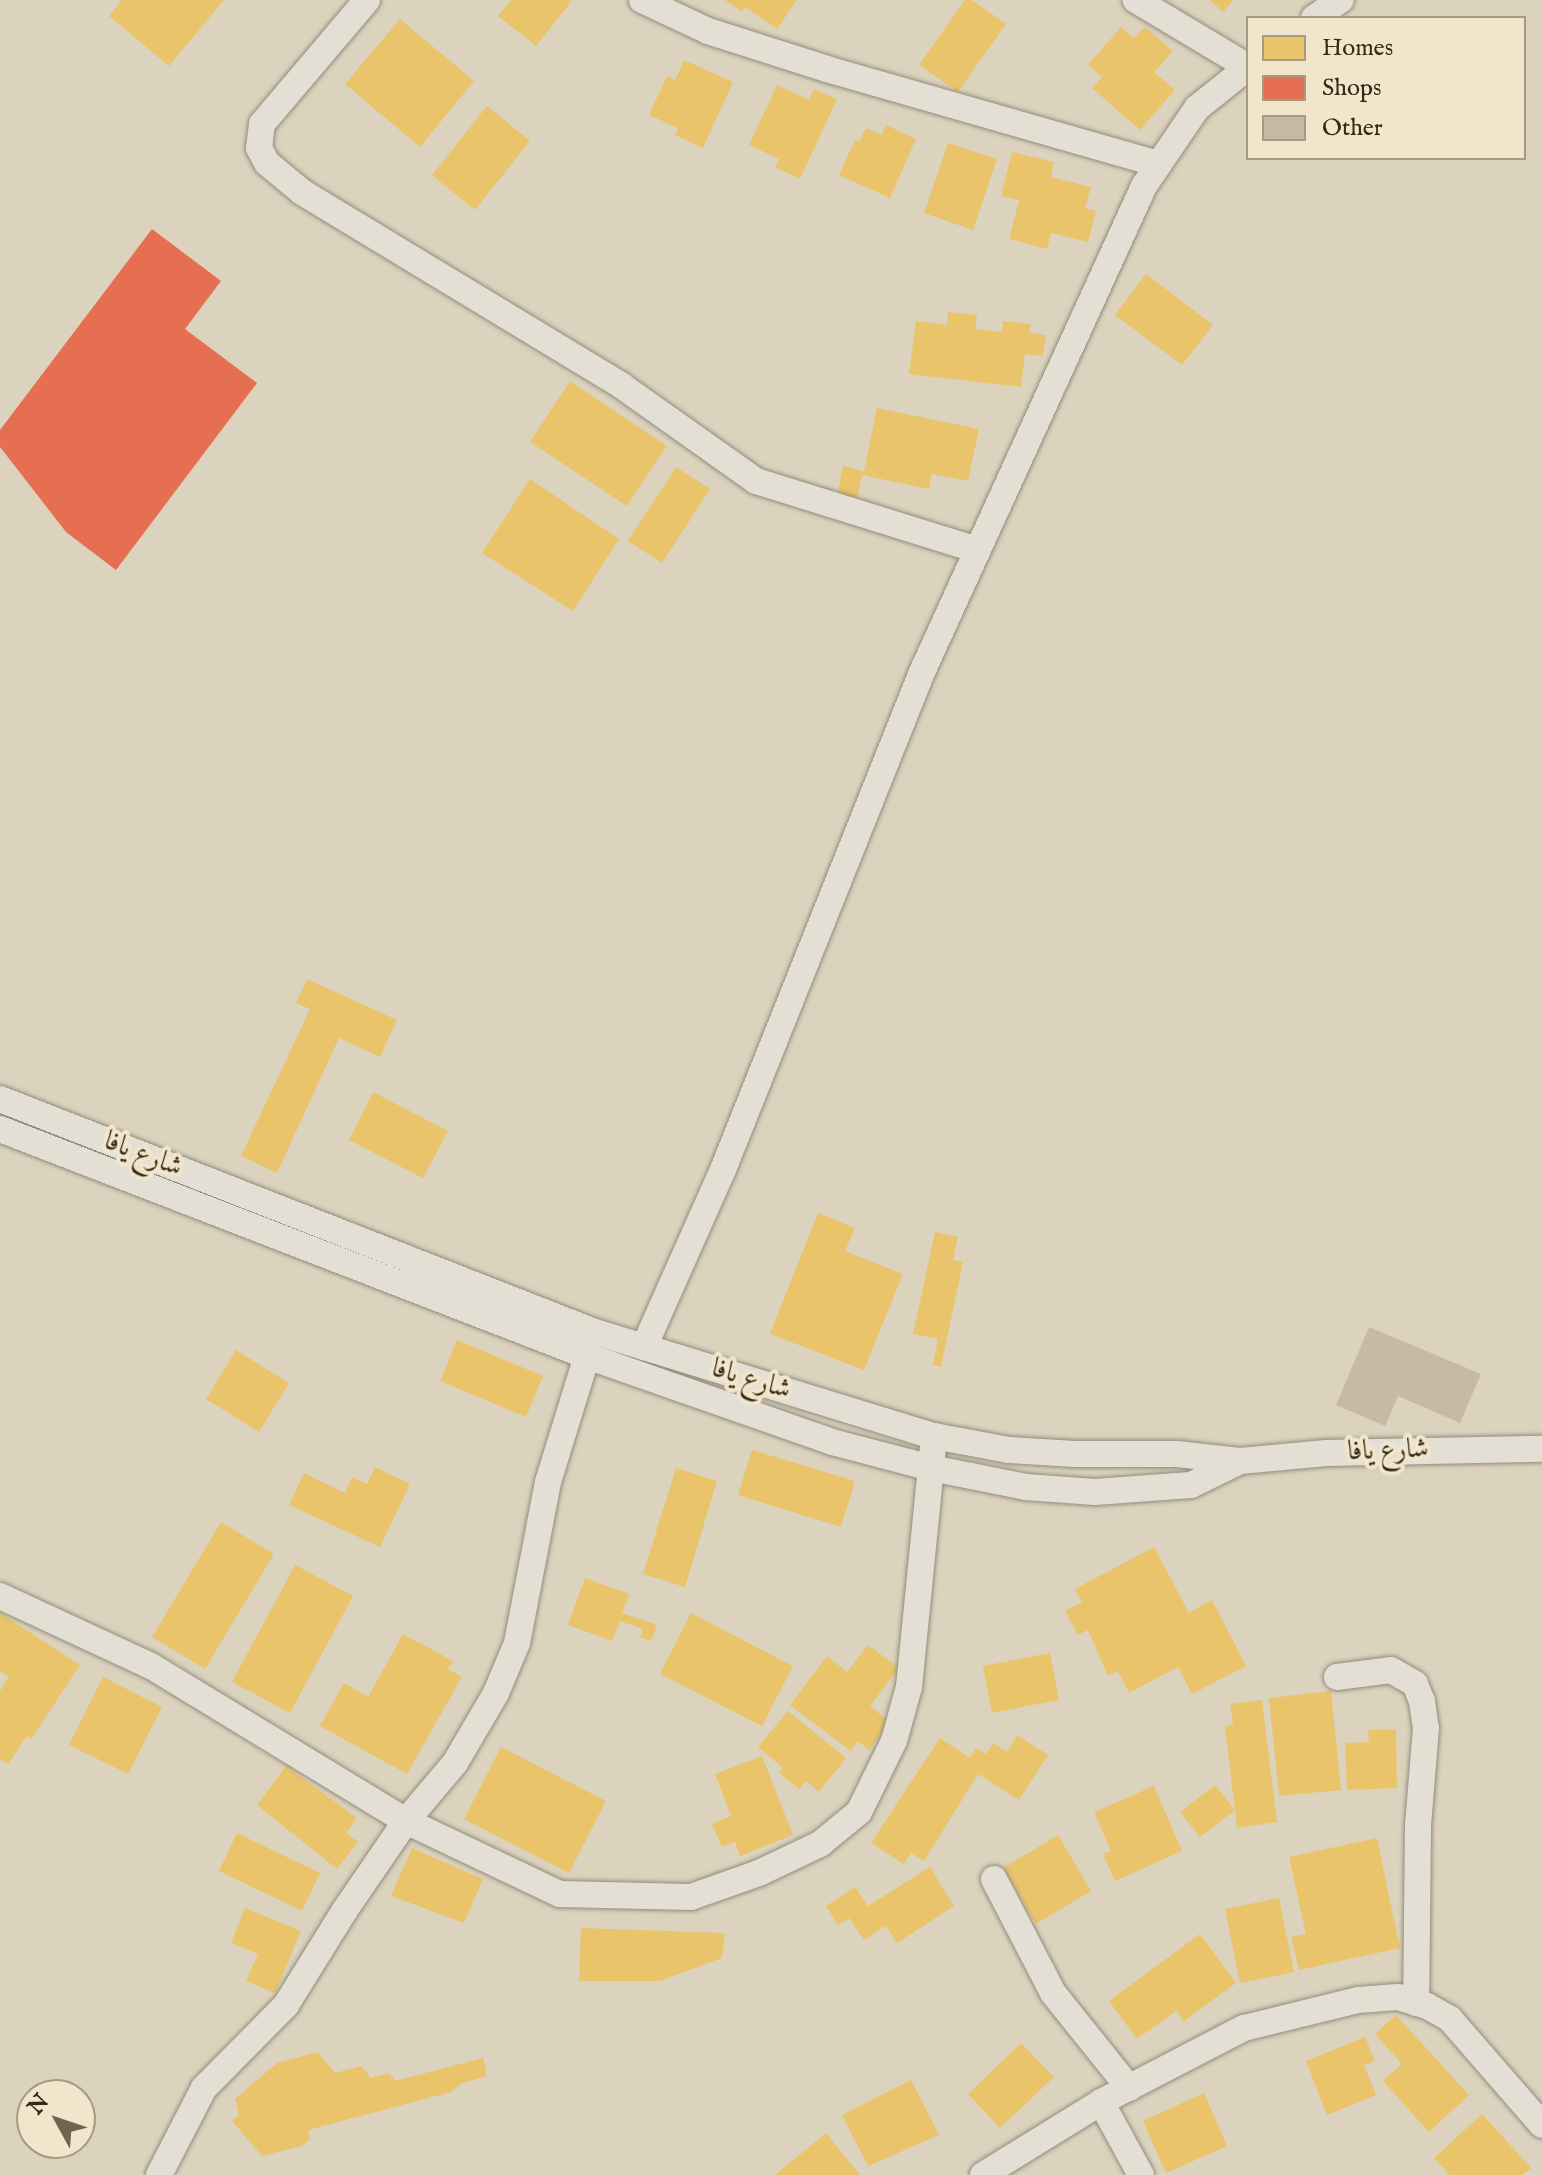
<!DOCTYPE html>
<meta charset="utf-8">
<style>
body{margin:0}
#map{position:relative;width:1542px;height:2175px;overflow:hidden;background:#dcd3be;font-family:"IM FELL English",Amiri,serif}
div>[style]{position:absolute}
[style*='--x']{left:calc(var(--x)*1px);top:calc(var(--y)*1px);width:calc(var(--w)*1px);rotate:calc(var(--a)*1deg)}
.homes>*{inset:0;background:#e9c46a}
.shops>*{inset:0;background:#e76f51}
.building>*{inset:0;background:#c8b9a7}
.roads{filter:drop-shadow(0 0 2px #938c7d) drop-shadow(0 0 2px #938c7d)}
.minor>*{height:26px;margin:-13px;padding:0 13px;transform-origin:13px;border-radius:13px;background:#e4dfd4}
span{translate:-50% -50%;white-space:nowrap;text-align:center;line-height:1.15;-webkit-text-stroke:8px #f1e5cc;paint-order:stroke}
.street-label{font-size:28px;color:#372814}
.legend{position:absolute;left:1246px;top:16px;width:280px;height:144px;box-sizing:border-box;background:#f1e5cc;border:2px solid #a79982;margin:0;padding:10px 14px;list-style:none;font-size:24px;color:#372814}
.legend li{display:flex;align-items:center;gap:16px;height:40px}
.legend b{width:40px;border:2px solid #a79982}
.north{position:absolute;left:16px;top:2079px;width:80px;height:80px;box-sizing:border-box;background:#f1e5cc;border:2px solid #a79982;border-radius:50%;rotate:310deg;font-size:22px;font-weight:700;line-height:32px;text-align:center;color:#372814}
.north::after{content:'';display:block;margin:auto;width:28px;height:36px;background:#716450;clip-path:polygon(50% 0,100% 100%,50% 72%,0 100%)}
</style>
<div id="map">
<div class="homes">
<div style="clip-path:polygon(122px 0,224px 0,169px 66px,109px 16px)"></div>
<div style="clip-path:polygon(511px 0,568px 0,571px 2px,536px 46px,498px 16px)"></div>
<div style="clip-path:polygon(725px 0,797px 0,777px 29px,745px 7px,742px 12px)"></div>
<div style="clip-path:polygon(965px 0,972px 0,1006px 24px,958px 92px,919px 65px)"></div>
<div style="clip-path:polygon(1210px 0,1234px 0,1223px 12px)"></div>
<div style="clip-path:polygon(400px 19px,474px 81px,420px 147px,345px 84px)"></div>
<div style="clip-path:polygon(1121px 27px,1134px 38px,1145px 27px,1173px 51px,1154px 72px,1175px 90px,1140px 130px,1092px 88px,1102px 77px,1088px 65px)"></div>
<div style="clip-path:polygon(684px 60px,733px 82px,703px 148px,675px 135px,678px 128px,649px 115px,667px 76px,675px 80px)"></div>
<div style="clip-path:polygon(777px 85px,809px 100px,814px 89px,837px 99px,800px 179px,775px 167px,779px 159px,749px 145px)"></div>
<div style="clip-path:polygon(487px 106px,530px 141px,475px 210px,432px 175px)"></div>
<div style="clip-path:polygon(886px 125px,916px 139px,890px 198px,839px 175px,855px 140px,859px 142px,866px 128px,882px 135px)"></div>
<div style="clip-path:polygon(948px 143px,997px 159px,973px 230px,924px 213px)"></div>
<div style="clip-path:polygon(1012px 152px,1054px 162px,1051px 177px,1091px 187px,1085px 208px,1096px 211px,1088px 242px,1051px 233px,1047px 249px,1009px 239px,1019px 200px,1001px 196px)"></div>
<div style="clip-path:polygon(1146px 274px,1213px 325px,1182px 365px,1115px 315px)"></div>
<div style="clip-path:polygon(948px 312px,977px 315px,975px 329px,1002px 332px,1003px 321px,1031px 324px,1030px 333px,1046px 335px,1043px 356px,1025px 354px,1021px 387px,909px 374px,916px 321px,947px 325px)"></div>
<div style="clip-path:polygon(570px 381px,667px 446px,627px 506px,530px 442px)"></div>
<div style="clip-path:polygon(877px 408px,979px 429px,968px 481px,932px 474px,929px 489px,862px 475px,857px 500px,837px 496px,843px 466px,864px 471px)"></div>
<div style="clip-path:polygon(676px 467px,710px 489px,662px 563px,628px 541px)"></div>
<div style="clip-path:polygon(530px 479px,619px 539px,573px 611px,482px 553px)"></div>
<div style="clip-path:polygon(307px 979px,397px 1020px,380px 1057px,339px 1038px,277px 1173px,241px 1156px,310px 1009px,296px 1003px)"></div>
<div style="clip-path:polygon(373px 1092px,448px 1131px,423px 1178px,349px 1140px)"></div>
<div style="clip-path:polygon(818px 1213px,855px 1228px,845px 1251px,903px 1274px,864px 1370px,770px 1334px)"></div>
<div style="clip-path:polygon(935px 1232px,958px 1237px,953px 1260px,963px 1262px,941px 1367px,933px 1365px,938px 1339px,913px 1334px)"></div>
<div style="clip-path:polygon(457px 1340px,543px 1376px,526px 1417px,440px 1381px)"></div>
<div style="clip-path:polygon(236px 1350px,289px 1383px,259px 1432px,206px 1399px)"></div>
<div style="clip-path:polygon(752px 1450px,855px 1481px,841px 1527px,738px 1495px)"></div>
<div style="clip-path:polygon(375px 1467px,410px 1484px,380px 1547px,289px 1505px,304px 1473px,345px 1493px,352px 1477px,367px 1484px)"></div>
<div style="clip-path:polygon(676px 1468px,717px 1481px,685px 1587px,643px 1574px)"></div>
<div style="clip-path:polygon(221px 1522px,274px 1554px,205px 1669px,152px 1637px)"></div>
<div style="clip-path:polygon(1154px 1547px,1189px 1613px,1212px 1600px,1246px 1666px,1192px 1694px,1178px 1667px,1129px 1693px,1118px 1671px,1108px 1676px,1088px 1630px,1078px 1635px,1065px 1611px,1082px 1602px,1075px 1589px)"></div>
<div style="clip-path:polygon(295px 1565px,353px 1596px,290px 1713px,232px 1682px)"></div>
<div style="clip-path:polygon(585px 1578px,629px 1594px,622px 1613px,657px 1625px,651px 1641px,640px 1637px,643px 1629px,620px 1621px,612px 1641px,568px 1625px)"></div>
<div style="clip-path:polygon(0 1613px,80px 1665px,31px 1739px,27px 1736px,8px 1764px,0 1759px,0 1691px,9px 1677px,0 1671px)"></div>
<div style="clip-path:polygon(691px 1613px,793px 1666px,762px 1726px,660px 1674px)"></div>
<div style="clip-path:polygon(403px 1634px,453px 1661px,448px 1669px,462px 1677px,407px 1774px,320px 1726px,344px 1683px,368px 1697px)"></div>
<div style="clip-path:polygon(868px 1645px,899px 1668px,870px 1706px,890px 1722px,869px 1750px,858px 1741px,851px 1751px,790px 1705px,827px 1656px,847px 1672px)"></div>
<div style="clip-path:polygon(1050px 1653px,1059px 1700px,992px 1713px,983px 1666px)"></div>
<div style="clip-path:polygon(103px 1677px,162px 1707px,128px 1774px,69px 1745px)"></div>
<div style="clip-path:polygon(1331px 1691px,1341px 1790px,1279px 1796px,1269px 1698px)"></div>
<div style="clip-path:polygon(1262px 1700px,1277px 1822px,1237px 1828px,1225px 1726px,1233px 1725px,1230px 1704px)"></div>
<div style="clip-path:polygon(788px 1711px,846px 1758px,819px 1792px,806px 1781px,799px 1789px,779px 1773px,783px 1768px,758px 1747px)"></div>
<div style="clip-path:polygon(1396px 1729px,1397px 1788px,1347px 1790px,1345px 1743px,1369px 1742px,1368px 1730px)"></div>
<div style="clip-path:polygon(1017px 1735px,1048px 1755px,1019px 1800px,978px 1774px,924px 1861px,911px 1853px,904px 1864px,871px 1843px,940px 1738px,970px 1758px,976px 1748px,986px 1754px,993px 1743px,1007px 1752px)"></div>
<div style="clip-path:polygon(501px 1747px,606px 1801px,569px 1873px,464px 1819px)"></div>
<div style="clip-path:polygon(762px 1756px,793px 1835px,740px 1856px,735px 1842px,722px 1847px,712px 1824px,731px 1816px,715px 1774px)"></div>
<div style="clip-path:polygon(286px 1766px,357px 1818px,346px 1833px,358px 1842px,337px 1869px,257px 1805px)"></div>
<div style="clip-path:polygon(1215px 1785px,1235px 1810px,1200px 1837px,1180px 1812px)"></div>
<div style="clip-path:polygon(1154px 1786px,1182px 1851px,1115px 1881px,1103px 1854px,1111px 1851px,1094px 1812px)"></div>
<div style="clip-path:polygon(237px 1833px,320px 1873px,302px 1911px,219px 1871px)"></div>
<div style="clip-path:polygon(1058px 1835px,1091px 1891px,1036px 1924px,1003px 1868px)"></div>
<div style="clip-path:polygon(1377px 1838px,1400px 1948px,1299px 1970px,1291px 1937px,1306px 1934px,1289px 1857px)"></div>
<div style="clip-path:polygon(412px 1848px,483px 1879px,464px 1923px,391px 1896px)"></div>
<div style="clip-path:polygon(930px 1867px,954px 1906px,897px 1943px,886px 1926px,864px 1940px,849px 1918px,838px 1925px,826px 1906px,855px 1887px,868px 1906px)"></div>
<div style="clip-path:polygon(1279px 1898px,1294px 1972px,1240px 1983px,1225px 1909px)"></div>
<div style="clip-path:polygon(245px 1908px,301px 1931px,275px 1993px,246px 1981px,258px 1954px,231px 1943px)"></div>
<div style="clip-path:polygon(581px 1928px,725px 1933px,722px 1958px,660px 1981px,579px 1981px)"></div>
<div style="clip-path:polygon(1200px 1934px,1236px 1983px,1184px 2021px,1176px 2011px,1137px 2039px,1109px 2001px)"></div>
<div style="clip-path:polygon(1396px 2015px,1469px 2095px,1429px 2132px,1383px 2081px,1402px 2064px,1375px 2034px)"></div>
<div style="clip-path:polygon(1365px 2037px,1375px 2061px,1364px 2065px,1376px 2095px,1327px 2115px,1306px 2061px)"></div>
<div style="clip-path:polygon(1021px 2043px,1054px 2077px,1000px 2128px,968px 2094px)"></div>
<div style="clip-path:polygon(318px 2052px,335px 2073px,361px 2066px,371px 2078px,389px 2073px,395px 2081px,483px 2058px,487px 2076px,462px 2083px,451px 2092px,308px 2130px,310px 2139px,302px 2146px,262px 2156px,232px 2121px,239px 2115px,235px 2099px,277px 2063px)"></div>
<div style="clip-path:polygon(911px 2080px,939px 2135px,868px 2166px,842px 2115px)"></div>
<div style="clip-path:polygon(1204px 2093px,1227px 2146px,1166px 2173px,1143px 2121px)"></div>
<div style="clip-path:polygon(1482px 2114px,1531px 2168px,1522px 2175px,1450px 2175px,1434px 2158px)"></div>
<div style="clip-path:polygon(826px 2133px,860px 2175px,775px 2175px)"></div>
</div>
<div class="shops">
<div style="clip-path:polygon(152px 229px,221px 281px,185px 329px,257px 383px,116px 570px,66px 532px,0 447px,0 430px)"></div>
</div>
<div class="building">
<div style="clip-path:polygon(1369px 1327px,1481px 1374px,1460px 1423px,1398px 1396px,1385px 1426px,1336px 1405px)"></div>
</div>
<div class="roads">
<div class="minor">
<div style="--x:367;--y:0;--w:162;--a:130.3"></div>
<div style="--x:262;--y:124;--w:24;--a:97"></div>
<div style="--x:259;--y:148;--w:17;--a:62"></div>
<div style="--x:267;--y:163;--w:45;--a:39.6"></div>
<div style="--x:302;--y:192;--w:374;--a:31.2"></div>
<div style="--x:622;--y:386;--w:164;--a:35.3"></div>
<div style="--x:756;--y:481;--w:232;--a:17.3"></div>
<div style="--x:642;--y:0;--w:73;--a:25.2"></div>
<div style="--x:708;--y:31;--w:125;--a:17.7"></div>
<div style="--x:827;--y:69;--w:345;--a:16"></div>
<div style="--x:1314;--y:18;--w:32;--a:-34"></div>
<div style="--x:0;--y:1099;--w:639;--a:21.39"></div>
<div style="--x:595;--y:1332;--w:355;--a:17.1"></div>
<div style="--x:934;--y:1436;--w:76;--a:10.6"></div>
<div style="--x:1009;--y:1450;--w:66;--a:3.5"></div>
<div style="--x:1075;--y:1454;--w:102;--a:0"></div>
<div style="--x:1177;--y:1454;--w:63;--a:6.3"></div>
<div style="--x:1240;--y:1461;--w:87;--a:-5.3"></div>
<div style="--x:1327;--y:1453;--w:215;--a:-1.1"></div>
<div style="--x:0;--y:1129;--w:629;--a:21.14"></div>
<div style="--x:587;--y:1356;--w:260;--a:19.3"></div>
<div style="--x:832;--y:1442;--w:102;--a:14.7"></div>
<div style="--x:931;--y:1468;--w:97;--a:11.3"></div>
<div style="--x:1026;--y:1487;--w:69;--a:4.1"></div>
<div style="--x:1095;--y:1492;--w:96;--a:-4.2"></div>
<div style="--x:1191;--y:1485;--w:55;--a:-26.1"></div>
<div style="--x:644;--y:1347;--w:192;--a:-66"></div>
<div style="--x:722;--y:1172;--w:539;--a:-68.2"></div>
<div style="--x:922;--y:672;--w:534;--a:-65.45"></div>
<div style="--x:1144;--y:186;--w:94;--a:-55.8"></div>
<div style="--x:1197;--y:108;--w:65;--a:-38.8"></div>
<div style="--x:1248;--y:67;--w:131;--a:-149.1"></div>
<div style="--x:0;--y:1596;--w:166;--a:24.9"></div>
<div style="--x:151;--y:1666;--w:298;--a:31.3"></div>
<div style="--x:406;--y:1821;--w:170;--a:25.4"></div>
<div style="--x:560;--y:1894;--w:131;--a:1.3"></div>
<div style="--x:691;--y:1897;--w:72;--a:-19.4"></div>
<div style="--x:759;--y:1873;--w:68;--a:-25.4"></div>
<div style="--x:820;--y:1844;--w:50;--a:-39.4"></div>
<div style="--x:859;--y:1812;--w:79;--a:-63.8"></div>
<div style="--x:894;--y:1741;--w:56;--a:-74.5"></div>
<div style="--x:909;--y:1687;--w:252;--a:-84.3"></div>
<div style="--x:1337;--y:1677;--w:54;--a:-7.4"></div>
<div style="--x:1391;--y:1670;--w:28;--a:30"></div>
<div style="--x:1415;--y:1684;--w:18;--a:68"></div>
<div style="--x:1422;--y:1701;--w:27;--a:82"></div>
<div style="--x:1426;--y:1728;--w:97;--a:94.7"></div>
<div style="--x:1418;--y:1825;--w:178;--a:90.6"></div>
<div style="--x:994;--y:1879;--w:128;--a:62.6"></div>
<div style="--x:1053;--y:1993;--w:122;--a:51.3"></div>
<div style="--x:1101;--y:2102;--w:83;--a:61.3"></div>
<div style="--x:159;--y:2175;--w:98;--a:-62.7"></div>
<div style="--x:204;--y:2088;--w:117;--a:-45.3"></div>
<div style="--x:286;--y:2005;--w:112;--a:-58.2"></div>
<div style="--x:345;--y:1910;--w:108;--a:-55.6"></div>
<div style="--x:406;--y:1821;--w:76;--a:-49.8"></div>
<div style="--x:455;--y:1763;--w:81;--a:-59.6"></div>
<div style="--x:496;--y:1693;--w:54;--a:-67.2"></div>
<div style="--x:517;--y:1643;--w:164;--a:-79.1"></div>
<div style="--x:548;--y:1482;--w:132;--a:-72.8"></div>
<div style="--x:983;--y:2175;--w:139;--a:-31.7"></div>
<div style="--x:1101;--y:2102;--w:161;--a:-27.4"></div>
<div style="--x:1244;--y:2028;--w:117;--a:-13.8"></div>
<div style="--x:1358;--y:2000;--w:40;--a:-4.3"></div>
<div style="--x:1398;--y:1997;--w:30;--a:17"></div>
<div style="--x:1427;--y:2006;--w:26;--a:29"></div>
<div style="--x:1450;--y:2019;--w:140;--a:49"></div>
</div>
</div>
<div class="street-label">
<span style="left:143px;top:1155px;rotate:21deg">شارع يافا</span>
<span style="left:751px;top:1380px;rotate:17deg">شارع يافا</span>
<span style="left:1388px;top:1451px;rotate:-2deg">شارع يافا</span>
</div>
<ul class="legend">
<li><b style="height:22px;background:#e9c46a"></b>Homes</li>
<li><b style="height:22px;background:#e76f51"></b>Shops</li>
<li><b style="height:22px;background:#c8b9a7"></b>Other</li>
</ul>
<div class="north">N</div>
</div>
